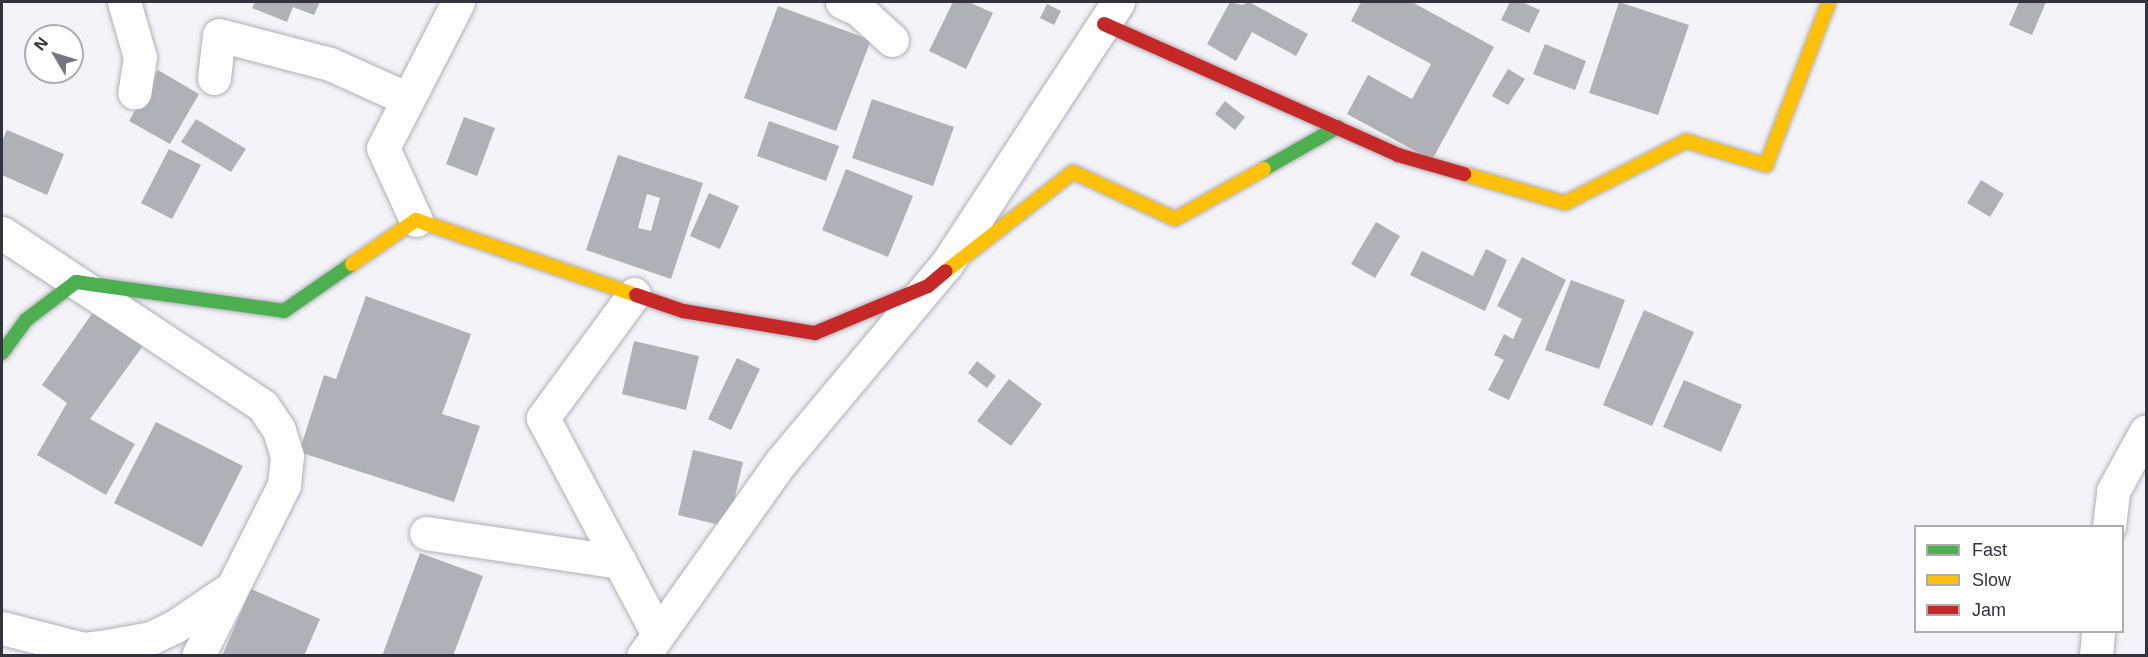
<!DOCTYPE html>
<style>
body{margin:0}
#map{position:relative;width:2148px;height:657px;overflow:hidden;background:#f3f3f8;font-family:Arial,sans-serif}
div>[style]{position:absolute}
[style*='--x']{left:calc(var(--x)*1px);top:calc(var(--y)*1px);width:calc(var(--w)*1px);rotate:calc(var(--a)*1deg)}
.building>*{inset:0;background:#b0b0b7}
.roads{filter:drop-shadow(0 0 2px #afafb6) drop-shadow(0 0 2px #afafb6)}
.street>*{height:33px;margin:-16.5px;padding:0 16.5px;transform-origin:16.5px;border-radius:16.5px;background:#fdfdfe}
.fast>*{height:14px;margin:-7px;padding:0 7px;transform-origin:7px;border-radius:7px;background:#4caf50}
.slow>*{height:14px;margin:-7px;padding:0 7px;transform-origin:7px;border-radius:7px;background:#ffc107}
.jam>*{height:14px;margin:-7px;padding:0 7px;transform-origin:7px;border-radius:7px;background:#c62828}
span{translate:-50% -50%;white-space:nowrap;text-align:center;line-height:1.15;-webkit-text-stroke:6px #fff;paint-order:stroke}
.frame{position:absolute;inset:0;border:3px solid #33333d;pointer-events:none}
.legend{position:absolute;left:1914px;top:525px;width:210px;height:108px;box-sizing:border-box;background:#fff;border:2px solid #adadb1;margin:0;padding:8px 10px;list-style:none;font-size:18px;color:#33333d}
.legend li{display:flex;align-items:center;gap:12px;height:30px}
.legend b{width:30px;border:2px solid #adadb1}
.north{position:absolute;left:24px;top:24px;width:60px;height:60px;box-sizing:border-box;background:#fff;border:2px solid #adadb1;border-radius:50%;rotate:308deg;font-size:16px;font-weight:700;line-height:24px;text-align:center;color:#33333d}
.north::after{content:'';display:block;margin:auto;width:21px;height:27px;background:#76767e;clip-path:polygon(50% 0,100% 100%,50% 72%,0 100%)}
</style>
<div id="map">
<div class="building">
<div style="clip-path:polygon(255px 2px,320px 2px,314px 15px,293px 7px,287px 22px,252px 8px)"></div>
<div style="clip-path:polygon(953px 2px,969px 2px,993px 13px,966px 69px,929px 51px)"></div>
<div style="clip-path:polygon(1230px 2px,1242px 5px,1249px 2px,1308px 34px,1296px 56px,1252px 32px,1236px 61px,1207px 44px)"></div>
<div style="clip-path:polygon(1361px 2px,1412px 2px,1494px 47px,1432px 160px,1347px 114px,1368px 75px,1412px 99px,1431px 64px,1351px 21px)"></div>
<div style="clip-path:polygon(1510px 2px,1522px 2px,1540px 10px,1529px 33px,1501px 20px)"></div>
<div style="clip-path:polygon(1619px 2px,1689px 25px,1658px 115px,1589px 93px)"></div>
<div style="clip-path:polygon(2019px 2px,2046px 2px,2032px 35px,2009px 25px)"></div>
<div style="clip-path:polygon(1047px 4px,1061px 11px,1054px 25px,1040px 18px)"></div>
<div style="clip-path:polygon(778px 6px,871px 40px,836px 131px,744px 98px)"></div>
<div style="clip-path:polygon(1545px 44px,1586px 61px,1575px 90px,1533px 74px)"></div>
<div style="clip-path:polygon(1508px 69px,1525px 79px,1508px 105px,1492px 96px)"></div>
<div style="clip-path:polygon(158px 70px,199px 94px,170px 144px,129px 121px)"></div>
<div style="clip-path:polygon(872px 99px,954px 127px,933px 186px,852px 158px)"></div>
<div style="clip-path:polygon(1225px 101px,1245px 117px,1235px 130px,1215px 114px)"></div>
<div style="clip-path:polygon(464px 117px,495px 128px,477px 176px,446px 164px)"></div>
<div style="clip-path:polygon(196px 119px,246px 149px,231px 172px,181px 142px)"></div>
<div style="clip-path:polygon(769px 121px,839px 146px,826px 181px,757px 156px)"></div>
<div style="clip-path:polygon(7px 130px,64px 154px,47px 195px,2px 175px,2px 141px)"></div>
<div style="clip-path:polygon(169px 149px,201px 165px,172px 219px,141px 203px)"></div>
<div style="clip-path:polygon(evenodd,618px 155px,703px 183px,671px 279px,586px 250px,618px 155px,647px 194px,660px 198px,651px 231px,638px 228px,647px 194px)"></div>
<div style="clip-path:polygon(846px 169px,913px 196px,888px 257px,822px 230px)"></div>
<div style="clip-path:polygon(1981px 180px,2004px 194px,1990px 217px,1967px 203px)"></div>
<div style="clip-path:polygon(709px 193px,739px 206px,720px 249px,690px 236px)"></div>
<div style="clip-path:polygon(1376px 222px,1400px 236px,1375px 278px,1351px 264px)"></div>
<div style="clip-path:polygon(1486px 249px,1507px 260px,1485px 311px,1410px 275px,1422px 251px,1473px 276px)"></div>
<div style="clip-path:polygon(1522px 257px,1566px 280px,1509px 400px,1488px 390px,1504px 360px,1494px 355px,1504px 334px,1513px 339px,1522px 319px,1497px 306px)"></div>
<div style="clip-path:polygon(1571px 280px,1625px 300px,1599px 369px,1545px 350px)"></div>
<div style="clip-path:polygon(366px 296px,471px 334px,442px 414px,480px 426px,454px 502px,299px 452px,324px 375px,336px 379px)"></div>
<div style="clip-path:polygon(96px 308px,145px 343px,90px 419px,135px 444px,106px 495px,37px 455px,67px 403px,42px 385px)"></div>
<div style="clip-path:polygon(1644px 310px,1694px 332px,1652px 426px,1603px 405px)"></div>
<div style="clip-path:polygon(634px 341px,699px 356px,686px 410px,622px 394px)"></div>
<div style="clip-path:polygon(737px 358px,760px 369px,731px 430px,708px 419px)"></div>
<div style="clip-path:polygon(977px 361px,996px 376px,987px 388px,968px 373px)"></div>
<div style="clip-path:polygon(1009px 379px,1042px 404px,1011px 446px,977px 421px)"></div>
<div style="clip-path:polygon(1684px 380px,1742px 405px,1721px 452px,1663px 427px)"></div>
<div style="clip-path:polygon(156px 422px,243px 466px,202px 547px,114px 503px)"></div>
<div style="clip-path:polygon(693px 450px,743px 462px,728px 527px,678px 515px)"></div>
<div style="clip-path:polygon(420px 553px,483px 576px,453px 656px,382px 656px)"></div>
<div style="clip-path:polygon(251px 589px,320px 619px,304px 656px,222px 656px)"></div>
</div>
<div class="roads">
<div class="street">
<div style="--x:124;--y:2;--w:57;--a:73.8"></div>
<div style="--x:140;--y:57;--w:36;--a:99"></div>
<div style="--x:842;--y:2;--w:17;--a:24"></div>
<div style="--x:858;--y:9;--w:46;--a:42.4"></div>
<div style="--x:214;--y:78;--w:43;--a:-83.4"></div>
<div style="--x:219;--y:35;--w:115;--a:14.6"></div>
<div style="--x:330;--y:64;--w:85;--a:24.2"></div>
<div style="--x:416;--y:220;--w:79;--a:-114.6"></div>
<div style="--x:383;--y:148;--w:164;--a:-62.8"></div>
<div style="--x:2;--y:233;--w:313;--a:33.5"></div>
<div style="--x:263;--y:406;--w:29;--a:56"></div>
<div style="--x:279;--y:430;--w:27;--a:73"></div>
<div style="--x:287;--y:456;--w:29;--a:96"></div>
<div style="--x:284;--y:485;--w:191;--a:116.7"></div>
<div style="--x:634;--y:294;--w:154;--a:126.3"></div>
<div style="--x:543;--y:418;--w:245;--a:62"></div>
<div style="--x:2109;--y:526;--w:35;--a:-83"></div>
<div style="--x:2113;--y:491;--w:68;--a:-61.2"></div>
<div style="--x:426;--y:533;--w:196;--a:8.5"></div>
<div style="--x:2;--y:628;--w:85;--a:14.4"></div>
<div style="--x:84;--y:649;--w:23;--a:-7"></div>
<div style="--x:107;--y:646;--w:45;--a:-10.3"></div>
<div style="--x:151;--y:638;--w:25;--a:-26"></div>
<div style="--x:174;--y:627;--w:68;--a:-34.2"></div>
<div style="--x:643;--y:656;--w:238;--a:-54.6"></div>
<div style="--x:781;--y:462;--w:257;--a:-50.1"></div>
<div style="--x:946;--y:265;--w:314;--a:-56.8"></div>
<div style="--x:2096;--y:656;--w:24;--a:-85"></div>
</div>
<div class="fast">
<div style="--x:1264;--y:169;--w:85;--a:-29.6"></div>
<div style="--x:2;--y:353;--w:41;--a:-54"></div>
<div style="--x:26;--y:320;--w:63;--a:-37.2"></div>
<div style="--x:76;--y:282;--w:210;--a:7.9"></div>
<div style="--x:284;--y:311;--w:83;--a:-34.7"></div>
</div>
<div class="slow">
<div style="--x:1464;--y:174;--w:105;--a:16"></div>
<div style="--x:1565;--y:203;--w:136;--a:-27.1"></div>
<div style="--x:1686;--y:141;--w:84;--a:16.7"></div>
<div style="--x:1766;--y:165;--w:175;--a:-68.9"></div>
<div style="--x:352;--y:264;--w:78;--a:-34.5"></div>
<div style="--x:416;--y:220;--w:232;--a:18.8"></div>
<div style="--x:946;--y:271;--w:161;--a:-37.9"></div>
<div style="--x:1073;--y:172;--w:112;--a:24.7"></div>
<div style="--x:1175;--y:219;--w:102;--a:-29.3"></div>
</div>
<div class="jam">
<div style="--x:1104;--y:24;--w:322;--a:24"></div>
<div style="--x:1398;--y:155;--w:69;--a:16.1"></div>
<div style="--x:636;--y:295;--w:50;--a:18.8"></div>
<div style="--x:683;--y:311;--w:134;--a:9.5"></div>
<div style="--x:815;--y:333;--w:122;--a:-22.6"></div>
<div style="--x:928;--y:286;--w:23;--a:-40"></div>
</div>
</div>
<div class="frame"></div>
<ul class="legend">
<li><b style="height:8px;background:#4caf50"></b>Fast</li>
<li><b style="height:8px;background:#ffc107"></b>Slow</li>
<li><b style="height:8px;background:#c62828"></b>Jam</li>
</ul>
<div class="north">N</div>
</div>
